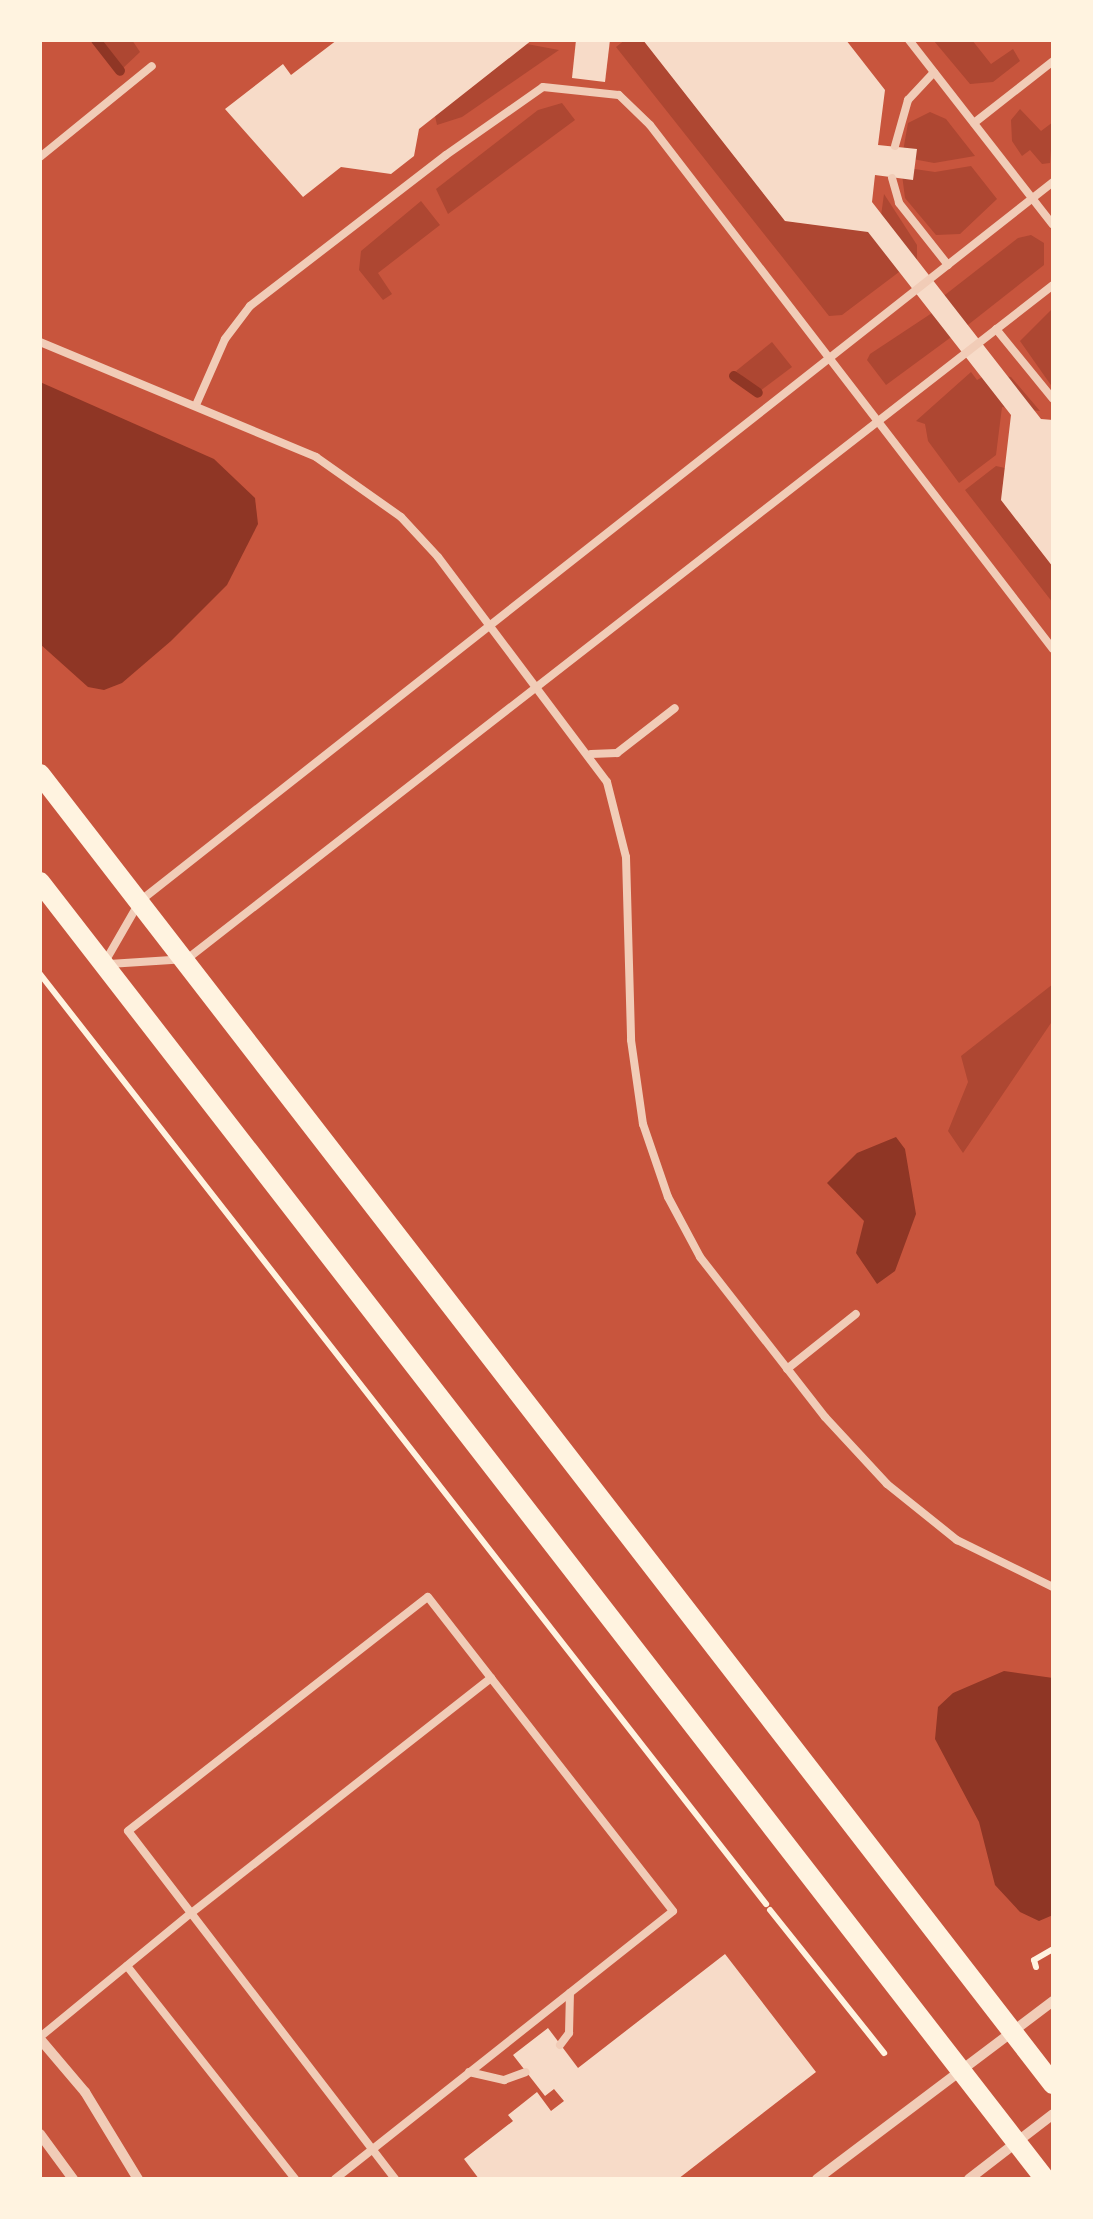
<!DOCTYPE html>
<style>
body{margin:0}
#map{position:relative;width:1093px;height:2219px;overflow:hidden;background:#c8553d;font-family:"PT Sans",sans-serif}
div>[style]{position:absolute}
[style*='--x']{left:calc(var(--x)*1px);top:calc(var(--y)*1px);width:calc(var(--w)*1px);rotate:calc(var(--a)*1deg)}
.green>*{inset:0;background:#ae4732}
.water>*{inset:0;background:#8f3625}
.stream>*{height:10px;margin:-5px;padding:0 5px;transform-origin:5px;border-radius:5px;background:#8f3625}
.building>*{inset:0;background:#f7dbc8}
.path>*{height:6px;margin:-3px;padding:0 3px;transform-origin:3px;border-radius:3px;background:#fff3e0}
.service>*{height:8px;margin:-4px;padding:0 4px;transform-origin:4px;border-radius:4px;background:#f1ccb7}
.minor>*{height:10px;margin:-5px;padding:0 5px;transform-origin:5px;border-radius:5px;background:#f1ccb7}
.secondary>*{height:20px;margin:-10px;padding:0 10px;transform-origin:10px;border-radius:10px;background:#fff3e0}
span{translate:-50% -50%;white-space:nowrap;text-align:center;line-height:1.15;-webkit-text-stroke:10px #fff3e0;paint-order:stroke}
.frame{position:absolute;inset:0;border:42px solid #fff3e0;pointer-events:none}
</style>
<div id="map">
<div class="green">
<div style="clip-path:polygon(98px 40px,132px 40px,140px 52px,121px 70px)"></div>
<div style="clip-path:polygon(625px 40px,643px 40px,785px 221px,868px 231px,903px 269px,842px 315px,829px 316px,616px 47px)"></div>
<div style="clip-path:polygon(972px 40px,991px 64px,1013px 49px,1020px 61px,993px 82px,970px 84px,934px 41px)"></div>
<div style="clip-path:polygon(527px 44px,559px 50px,462px 117px,437px 125px,435px 116px)"></div>
<div style="clip-path:polygon(562px 103px,575px 120px,448px 214px,436px 189px,538px 110px)"></div>
<div style="clip-path:polygon(1020px 109px,1041px 131px,1053px 122px,1050px 163px,1042px 164px,1030px 150px,1022px 156px,1012px 141px,1011px 120px)"></div>
<div style="clip-path:polygon(930px 112px,946px 119px,975px 156px,934px 163px,902px 157px,908px 123px)"></div>
<div style="clip-path:polygon(971px 166px,997px 199px,960px 234px,936px 235px,905px 198px,901px 167px,935px 172px)"></div>
<div style="clip-path:polygon(884px 194px,917px 245px,917px 270px,880px 223px)"></div>
<div style="clip-path:polygon(421px 201px,440px 225px,378px 273px,392px 294px,383px 300px,359px 270px,361px 251px)"></div>
<div style="clip-path:polygon(1031px 235px,1044px 243px,1044px 265px,964px 328px,941px 298px,1018px 238px)"></div>
<div style="clip-path:polygon(1053px 308px,1053px 388px,1020px 341px)"></div>
<div style="clip-path:polygon(935px 311px,954px 335px,886px 385px,867px 360px,870px 354px)"></div>
<div style="clip-path:polygon(772px 342px,792px 367px,760px 391px,736px 371px)"></div>
<div style="clip-path:polygon(971px 372px,977px 380px,988px 374px,1011px 377px,1040px 411px,1002px 407px,996px 455px,959px 483px,928px 441px,925px 424px,916px 421px)"></div>
<div style="clip-path:polygon(996px 466px,1005px 468px,1001px 500px,1053px 567px,1053px 603px,965px 490px)"></div>
<div style="clip-path:polygon(1053px 984px,1053px 1020px,963px 1153px,948px 1131px,968px 1082px,961px 1056px)"></div>
</div>
<div class="water">
<div style="clip-path:polygon(40px 382px,214px 459px,255px 498px,258px 524px,227px 585px,171px 641px,122px 683px,104px 690px,88px 687px,40px 644px)"></div>
<div style="clip-path:polygon(896px 1137px,905px 1149px,916px 1214px,895px 1271px,877px 1284px,856px 1253px,864px 1221px,827px 1183px,857px 1153px)"></div>
<div style="clip-path:polygon(1004px 1671px,1053px 1678px,1053px 1915px,1039px 1921px,1020px 1912px,995px 1885px,979px 1822px,935px 1739px,938px 1707px,953px 1693px)"></div>
</div>
<div class="stream">
<div style="--x:96;--y:40;--w:39;--a:52"></div>
<div style="--x:734;--y:376;--w:29;--a:35"></div>
</div>
<div class="building">
<div style="clip-path:polygon(337px 40px,532px 40px,419px 129px,414px 156px,391px 174px,341px 167px,303px 197px,225px 109px,283px 64px,291px 75px)"></div>
<div style="clip-path:polygon(576px 40px,610px 40px,605px 82px,572px 78px)"></div>
<div style="clip-path:polygon(643px 40px,846px 40px,885px 90px,878px 145px,917px 149px,913px 180px,875px 175px,872px 202px,1041px 419px,1053px 420px,1053px 567px,1001px 500px,1011px 415px,868px 232px,785px 221px)"></div>
<div style="clip-path:polygon(725px 1954px,816px 2072px,678px 2179px,479px 2179px,464px 2159px,513px 2121px,508px 2115px,537px 2092px,551px 2111px,564px 2101px,554px 2089px,545px 2096px,513px 2055px,548px 2028px,578px 2068px)"></div>
</div>
<div class="path">
<div style="--x:40;--y:974;--w:1180;--a:52.02"></div>
<div style="--x:770;--y:1910;--w:183;--a:51.4"></div>
<div style="--x:1036;--y:1967;--w:7;--a:-106"></div>
<div style="--x:1034;--y:1960;--w:22;--a:-30"></div>
</div>
<div class="service">
<div style="--x:909;--y:40;--w:234;--a:52.1"></div>
<div style="--x:974;--y:123;--w:100;--a:-38.1"></div>
<div style="--x:895;--y:146;--w:48;--a:-74.2"></div>
<div style="--x:908;--y:100;--w:38;--a:-47"></div>
<div style="--x:40;--y:157;--w:144;--a:-39.1"></div>
<div style="--x:892;--y:178;--w:26;--a:74"></div>
<div style="--x:899;--y:203;--w:79;--a:51.7"></div>
<div style="--x:996;--y:329;--w:90;--a:50.8"></div>
<div style="--x:40;--y:342;--w:299;--a:22.6"></div>
<div style="--x:316;--y:457;--w:104;--a:35.2"></div>
<div style="--x:401;--y:517;--w:54;--a:47.2"></div>
<div style="--x:438;--y:557;--w:281;--a:53.1"></div>
<div style="--x:607;--y:782;--w:77;--a:75.8"></div>
<div style="--x:626;--y:857;--w:183;--a:88.4"></div>
<div style="--x:631;--y:1040;--w:85;--a:81.9"></div>
<div style="--x:643;--y:1124;--w:77;--a:71.1"></div>
<div style="--x:668;--y:1197;--w:68;--a:61.9"></div>
<div style="--x:700;--y:1257;--w:203;--a:52"></div>
<div style="--x:825;--y:1417;--w:91;--a:47.2"></div>
<div style="--x:887;--y:1484;--w:90;--a:38.7"></div>
<div style="--x:957;--y:1540;--w:107;--a:26.1"></div>
<div style="--x:196;--y:405;--w:72;--a:-66.3"></div>
<div style="--x:225;--y:339;--w:41;--a:-52.9"></div>
<div style="--x:250;--y:306;--w:247;--a:-37.6"></div>
<div style="--x:446;--y:155;--w:118;--a:-35"></div>
<div style="--x:543;--y:87;--w:76;--a:6"></div>
<div style="--x:619;--y:95;--w:43;--a:44.1"></div>
<div style="--x:650;--y:125;--w:661;--a:52.44"></div>
<div style="--x:591;--y:754;--w:26;--a:-2"></div>
<div style="--x:617;--y:753;--w:73;--a:-37.8"></div>
<div style="--x:106;--y:960;--w:68;--a:-60"></div>
<div style="--x:140;--y:901;--w:1162;--a:-38.22"></div>
<div style="--x:109;--y:964;--w:78;--a:-3.7"></div>
<div style="--x:187;--y:959;--w:1097;--a:-37.89"></div>
<div style="--x:787;--y:1369;--w:88;--a:-38.6"></div>
<div style="--x:127;--y:1966;--w:271;--a:51.7"></div>
<div style="--x:40;--y:2037;--w:195;--a:-39.4"></div>
<div style="--x:191;--y:1913;--w:335;--a:52.5"></div>
<div style="--x:560;--y:2045;--w:15;--a:-53"></div>
<div style="--x:569;--y:2033;--w:40;--a:-88.6"></div>
<div style="--x:469;--y:2072;--w:36;--a:13"></div>
<div style="--x:504;--y:2080;--w:23;--a:-20"></div>
<div style="--x:335;--y:2179;--w:431;--a:-38.4"></div>
<div style="--x:673;--y:1911;--w:296;--a:-128"></div>
<div style="--x:491;--y:1678;--w:381;--a:141.9"></div>
<div style="--x:191;--y:1913;--w:103;--a:-127.5"></div>
<div style="--x:128;--y:1831;--w:380;--a:-38"></div>
<div style="--x:428;--y:1597;--w:103;--a:52.1"></div>
</div>
<div class="minor">
<div style="--x:40;--y:2039;--w:70;--a:49.7"></div>
<div style="--x:85;--y:2092;--w:102;--a:58.7"></div>
<div style="--x:40;--y:2134;--w:56;--a:53.7"></div>
<div style="--x:817;--y:2179;--w:296;--a:-37"></div>
<div style="--x:969;--y:2179;--w:106;--a:-37.7"></div>
</div>
<div class="secondary">
<div style="--x:40;--y:774;--w:1656;--a:52.29"></div>
<div style="--x:40;--y:882;--w:1641;--a:52.23"></div>
</div>
<div class="frame"></div>
</div>
